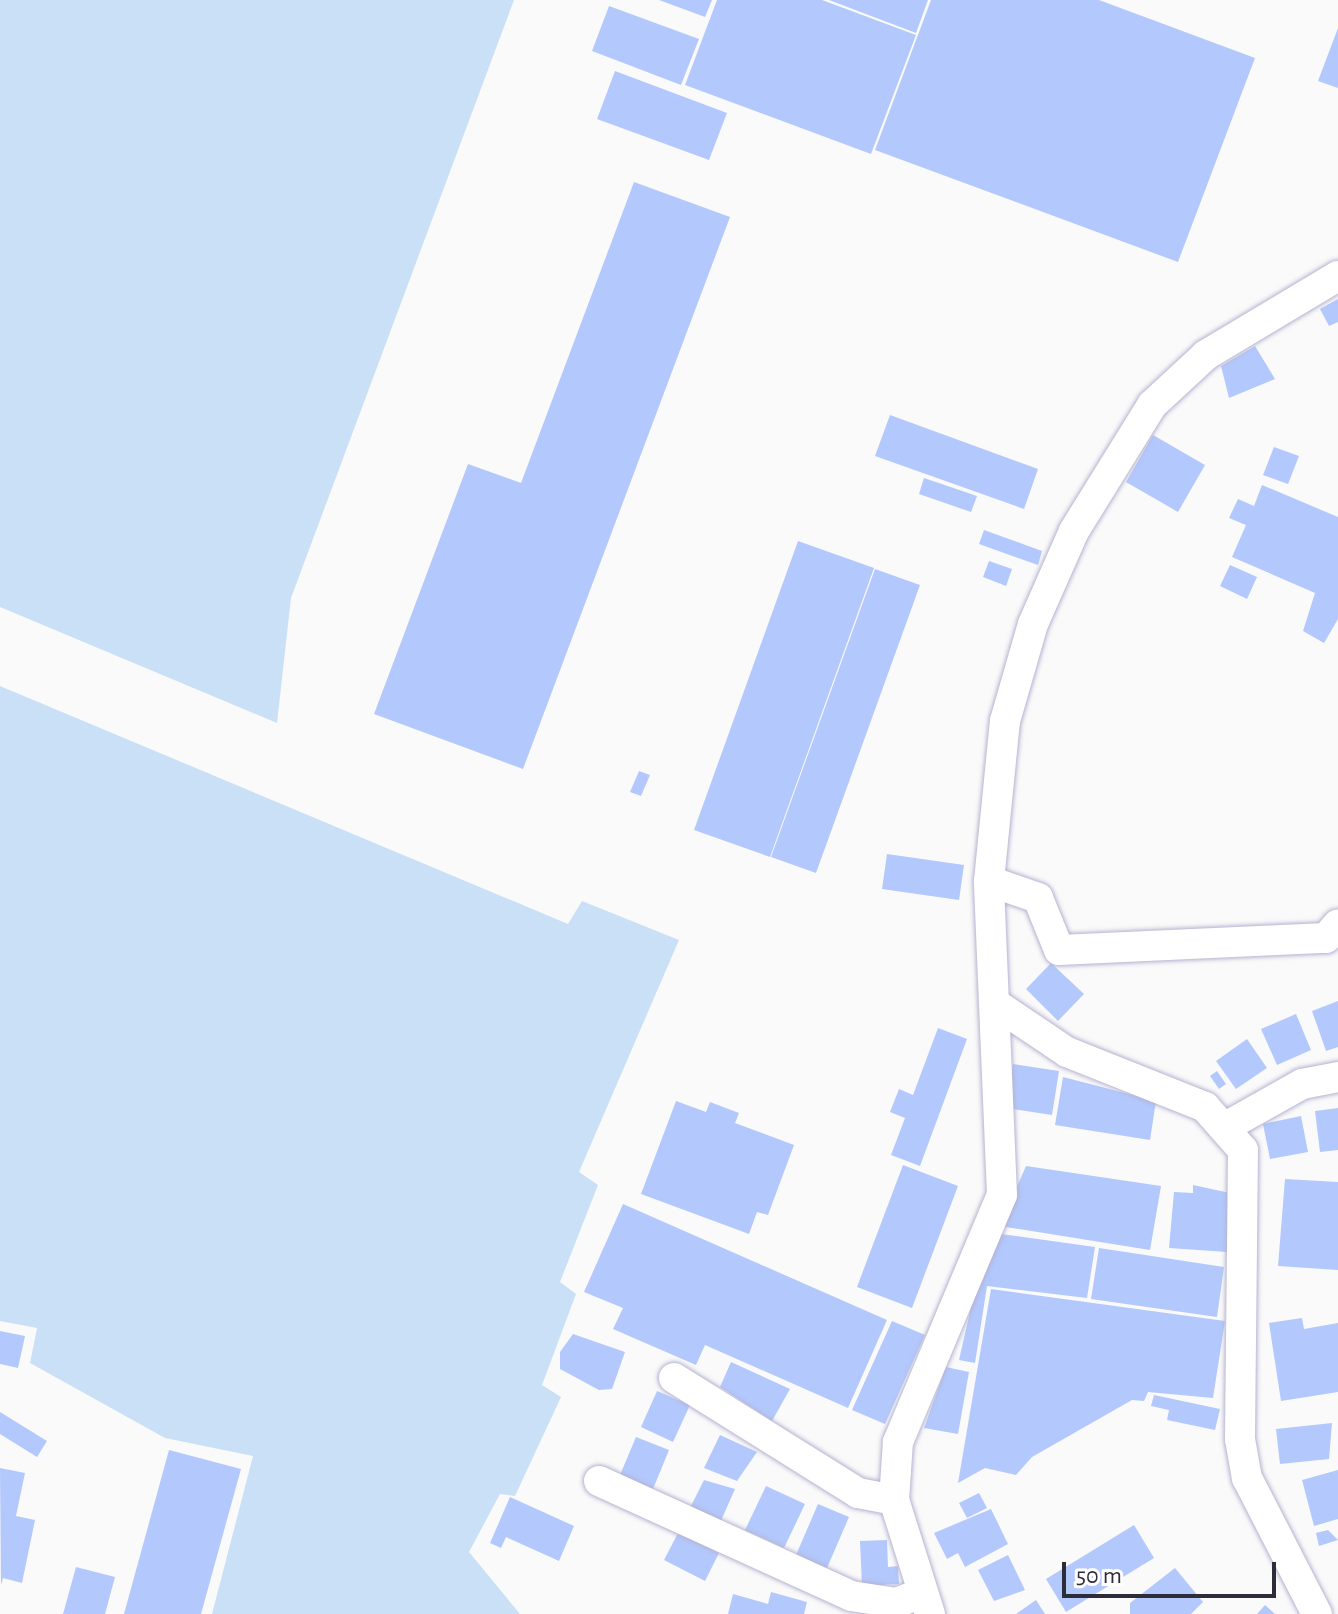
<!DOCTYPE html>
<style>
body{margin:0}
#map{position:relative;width:1338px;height:1614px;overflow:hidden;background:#fafafa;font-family:"Alegreya Sans",sans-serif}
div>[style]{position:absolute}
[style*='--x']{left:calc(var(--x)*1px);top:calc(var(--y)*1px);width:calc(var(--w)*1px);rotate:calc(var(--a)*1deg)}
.water>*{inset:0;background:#cae0f6}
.building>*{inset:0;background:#b3c8fc}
.roads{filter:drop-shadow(0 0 2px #b4b3d2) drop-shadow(0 0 2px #b4b3d2)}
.minor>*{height:30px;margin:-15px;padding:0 15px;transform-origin:15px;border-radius:15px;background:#fff}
span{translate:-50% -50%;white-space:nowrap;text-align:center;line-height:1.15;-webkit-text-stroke:7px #fff;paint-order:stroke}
.scale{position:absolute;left:1062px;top:1562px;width:214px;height:36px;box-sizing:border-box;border:4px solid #2d2c39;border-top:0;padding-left:10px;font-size:24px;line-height:28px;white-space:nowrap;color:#2d2c39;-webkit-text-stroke:6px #fff;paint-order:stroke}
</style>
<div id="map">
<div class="water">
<div style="clip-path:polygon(0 0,514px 0,291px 598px,277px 723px,0 607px)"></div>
<div style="clip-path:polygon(0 686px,568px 924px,582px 901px,679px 940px,579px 1172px,598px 1185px,560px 1282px,576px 1294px,542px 1385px,561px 1397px,515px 1496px,500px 1494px,469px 1552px,520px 1614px,212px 1614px,253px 1456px,165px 1438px,30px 1363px,37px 1328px,0 1321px)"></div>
</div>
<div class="building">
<div style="clip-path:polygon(659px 0,712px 0,705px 17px)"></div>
<div style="clip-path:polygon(717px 0,822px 0,916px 35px,871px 154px,685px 85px)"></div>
<div style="clip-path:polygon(829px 0,928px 0,916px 33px)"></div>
<div style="clip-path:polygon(931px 0,1099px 0,1255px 58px,1178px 262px,875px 150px)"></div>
<div style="clip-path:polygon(609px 6px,699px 39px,681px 85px,592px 51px)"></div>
<div style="clip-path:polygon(1338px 28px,1338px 88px,1318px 81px)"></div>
<div style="clip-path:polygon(615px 71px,727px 113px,709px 160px,597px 119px)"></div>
<div style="clip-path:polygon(634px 182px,730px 217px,523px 769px,374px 714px,468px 464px,521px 483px)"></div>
<div style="clip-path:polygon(1338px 299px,1338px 322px,1329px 326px,1320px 309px)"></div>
<div style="clip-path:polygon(1255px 346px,1275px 379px,1229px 398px,1221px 366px)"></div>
<div style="clip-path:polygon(890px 415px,1038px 469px,1024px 509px,875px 456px)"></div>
<div style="clip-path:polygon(1153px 435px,1205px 465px,1178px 512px,1126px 482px)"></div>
<div style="clip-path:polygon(1274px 447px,1299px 456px,1288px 484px,1263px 475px)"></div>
<div style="clip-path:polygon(924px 478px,977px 496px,971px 512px,919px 494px)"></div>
<div style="clip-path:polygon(1262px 485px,1338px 517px,1338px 619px,1324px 643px,1303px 631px,1315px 593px,1232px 557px,1246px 525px,1229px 518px,1238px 499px,1254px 506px)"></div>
<div style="clip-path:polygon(984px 530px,1042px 551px,1038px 565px,979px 544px)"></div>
<div style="clip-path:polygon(798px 541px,874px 568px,770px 857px,694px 830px)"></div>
<div style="clip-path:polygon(989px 561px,1012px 569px,1006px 586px,983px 577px)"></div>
<div style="clip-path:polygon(1230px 565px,1257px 577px,1247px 599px,1220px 586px)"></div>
<div style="clip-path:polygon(875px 569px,920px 585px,816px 873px,771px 857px)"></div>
<div style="clip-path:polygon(639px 771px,650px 775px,641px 796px,630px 792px)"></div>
<div style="clip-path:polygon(887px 854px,964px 865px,959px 900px,882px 889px)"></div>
<div style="clip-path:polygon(1051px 963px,1084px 994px,1058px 1021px,1026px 989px)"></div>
<div style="clip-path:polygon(1338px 1001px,1338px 1047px,1326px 1051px,1312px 1011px)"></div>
<div style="clip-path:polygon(1296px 1014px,1311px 1050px,1277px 1065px,1261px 1029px)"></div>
<div style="clip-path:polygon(938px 1028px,967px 1039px,920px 1166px,891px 1155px,905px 1118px,890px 1112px,899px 1089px,913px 1095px)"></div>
<div style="clip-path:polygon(1247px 1039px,1267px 1068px,1236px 1089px,1216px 1061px)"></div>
<div style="clip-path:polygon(1013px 1064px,1059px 1071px,1052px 1115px,1006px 1108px)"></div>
<div style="clip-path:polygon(1217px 1071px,1226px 1084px,1219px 1089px,1210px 1076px)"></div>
<div style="clip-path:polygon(1063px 1077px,1156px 1101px,1150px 1140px,1055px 1125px)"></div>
<div style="clip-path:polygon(676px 1101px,706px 1112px,710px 1102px,739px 1113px,735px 1123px,794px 1145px,768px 1215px,757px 1212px,749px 1234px,641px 1194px)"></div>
<div style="clip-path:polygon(1338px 1108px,1338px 1150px,1320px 1152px,1315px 1111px)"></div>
<div style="clip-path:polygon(1301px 1116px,1308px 1152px,1270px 1159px,1263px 1124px)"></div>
<div style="clip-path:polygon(903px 1165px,958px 1186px,912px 1308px,857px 1287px)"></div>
<div style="clip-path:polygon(1026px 1166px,1161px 1186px,1150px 1250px,1000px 1226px)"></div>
<div style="clip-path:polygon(1285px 1179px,1338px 1182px,1338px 1270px,1278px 1266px)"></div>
<div style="clip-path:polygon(1193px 1185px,1230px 1193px,1227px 1252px,1169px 1248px,1174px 1192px,1193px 1193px)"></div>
<div style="clip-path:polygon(623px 1204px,887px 1320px,848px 1408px,705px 1345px,696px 1365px,613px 1329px,623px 1308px,584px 1292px)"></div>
<div style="clip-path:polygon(1001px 1234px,1095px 1247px,1087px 1298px,987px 1286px,975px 1363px,959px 1360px,977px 1281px)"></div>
<div style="clip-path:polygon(1099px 1248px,1224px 1267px,1217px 1317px,1091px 1299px)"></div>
<div style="clip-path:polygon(991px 1289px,1225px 1321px,1213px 1398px,1148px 1392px,1144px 1401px,1132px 1400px,1032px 1457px,1016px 1475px,985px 1468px,958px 1483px)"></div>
<div style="clip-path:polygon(1302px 1318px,1304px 1329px,1338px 1323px,1338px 1392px,1281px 1401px,1269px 1323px)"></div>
<div style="clip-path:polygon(892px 1321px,925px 1335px,885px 1424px,852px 1410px)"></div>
<div style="clip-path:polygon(0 1331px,25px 1336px,18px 1368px,0 1364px)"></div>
<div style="clip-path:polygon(573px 1334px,625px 1352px,612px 1389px,599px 1390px,560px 1369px,560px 1352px)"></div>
<div style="clip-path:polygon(731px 1362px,790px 1389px,772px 1421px,720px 1387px)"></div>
<div style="clip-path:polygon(946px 1367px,969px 1372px,958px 1434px,924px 1428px)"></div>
<div style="clip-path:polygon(657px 1391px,690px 1405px,673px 1442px,641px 1427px)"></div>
<div style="clip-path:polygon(1154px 1395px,1220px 1409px,1215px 1430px,1167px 1420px,1169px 1410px,1151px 1406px)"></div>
<div style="clip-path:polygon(0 1412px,47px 1441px,37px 1457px,0 1434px)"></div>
<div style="clip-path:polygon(1332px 1423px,1329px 1459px,1280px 1464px,1276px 1429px)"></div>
<div style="clip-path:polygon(720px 1435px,757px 1452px,737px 1481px,704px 1468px)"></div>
<div style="clip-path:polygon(636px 1437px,669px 1450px,653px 1489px,620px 1475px)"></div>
<div style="clip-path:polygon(169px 1450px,241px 1469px,201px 1614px,124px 1614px)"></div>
<div style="clip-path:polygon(0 1468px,25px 1473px,16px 1516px,35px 1520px,22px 1583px,3px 1578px,1px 1585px)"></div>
<div style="clip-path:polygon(1338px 1470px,1338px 1519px,1314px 1526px,1302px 1480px)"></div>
<div style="clip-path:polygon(704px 1480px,735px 1489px,720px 1523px,689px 1510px)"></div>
<div style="clip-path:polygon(766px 1486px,805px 1504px,784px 1548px,745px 1530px)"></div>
<div style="clip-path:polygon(979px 1493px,987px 1508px,967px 1518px,959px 1503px)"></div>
<div style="clip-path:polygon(510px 1497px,574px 1526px,559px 1561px,506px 1537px,501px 1548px,490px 1543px)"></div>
<div style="clip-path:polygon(818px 1504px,849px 1517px,827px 1568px,796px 1555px)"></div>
<div style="clip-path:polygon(991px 1509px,1008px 1544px,965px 1567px,958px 1553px,947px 1559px,934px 1533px)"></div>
<div style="clip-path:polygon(1134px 1525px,1154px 1558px,1066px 1612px,1046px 1579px)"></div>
<div style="clip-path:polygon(1328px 1530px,1338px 1540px,1319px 1546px,1316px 1533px)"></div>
<div style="clip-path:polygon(678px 1533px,719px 1553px,705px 1581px,664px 1560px)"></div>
<div style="clip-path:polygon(887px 1540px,888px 1567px,898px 1566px,899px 1584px,862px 1586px,860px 1541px)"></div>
<div style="clip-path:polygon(1008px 1555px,1025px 1590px,994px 1601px,978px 1570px)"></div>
<div style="clip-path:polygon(76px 1567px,115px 1577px,105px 1614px,63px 1614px)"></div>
<div style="clip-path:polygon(1175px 1568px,1203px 1602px,1191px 1614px,1130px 1614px,1130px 1603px)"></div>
<div style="clip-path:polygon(771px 1592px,807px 1602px,804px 1614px,728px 1614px,733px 1594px,768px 1604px)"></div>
<div style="clip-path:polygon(1036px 1600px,1045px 1614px,1016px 1614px)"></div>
<div style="clip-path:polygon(1265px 1605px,1275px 1614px,1257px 1614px)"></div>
</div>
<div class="roads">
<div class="minor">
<div style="--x:989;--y:881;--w:52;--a:19.1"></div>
<div style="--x:1038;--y:898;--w:56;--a:68"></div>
<div style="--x:1059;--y:950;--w:267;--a:-2.6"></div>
<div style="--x:1326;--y:938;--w:18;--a:-49"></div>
<div style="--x:994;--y:1003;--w:88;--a:33.9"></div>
<div style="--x:1067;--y:1052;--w:149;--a:21.7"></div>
<div style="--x:1205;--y:1107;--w:57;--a:48.5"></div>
<div style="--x:1243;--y:1150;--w:289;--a:90.6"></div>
<div style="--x:1240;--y:1439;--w:40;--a:80"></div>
<div style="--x:1247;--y:1478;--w:153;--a:62.8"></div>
<div style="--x:1229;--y:1125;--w:84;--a:-29.3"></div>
<div style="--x:1302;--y:1084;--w:37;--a:-11"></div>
<div style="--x:674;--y:1378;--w:217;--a:32"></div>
<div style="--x:858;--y:1493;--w:37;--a:11"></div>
<div style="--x:599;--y:1481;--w:277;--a:24.5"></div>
<div style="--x:851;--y:1596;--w:46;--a:8.8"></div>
<div style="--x:896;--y:1603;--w:28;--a:-21"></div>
<div style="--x:930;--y:1614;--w:120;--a:-107.5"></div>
<div style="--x:894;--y:1500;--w:58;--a:-86.1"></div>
<div style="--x:898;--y:1442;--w:268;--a:-67.2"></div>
<div style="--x:1002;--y:1195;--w:314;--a:-92.4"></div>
<div style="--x:989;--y:881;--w:161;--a:-84.3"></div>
<div style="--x:1005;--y:721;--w:101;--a:-73.9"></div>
<div style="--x:1033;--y:624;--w:102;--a:-66.2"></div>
<div style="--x:1074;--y:531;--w:148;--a:-58.2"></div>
<div style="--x:1152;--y:405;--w:74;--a:-42.8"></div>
<div style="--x:1206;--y:355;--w:154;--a:-30.9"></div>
</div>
</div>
<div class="scale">50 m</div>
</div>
